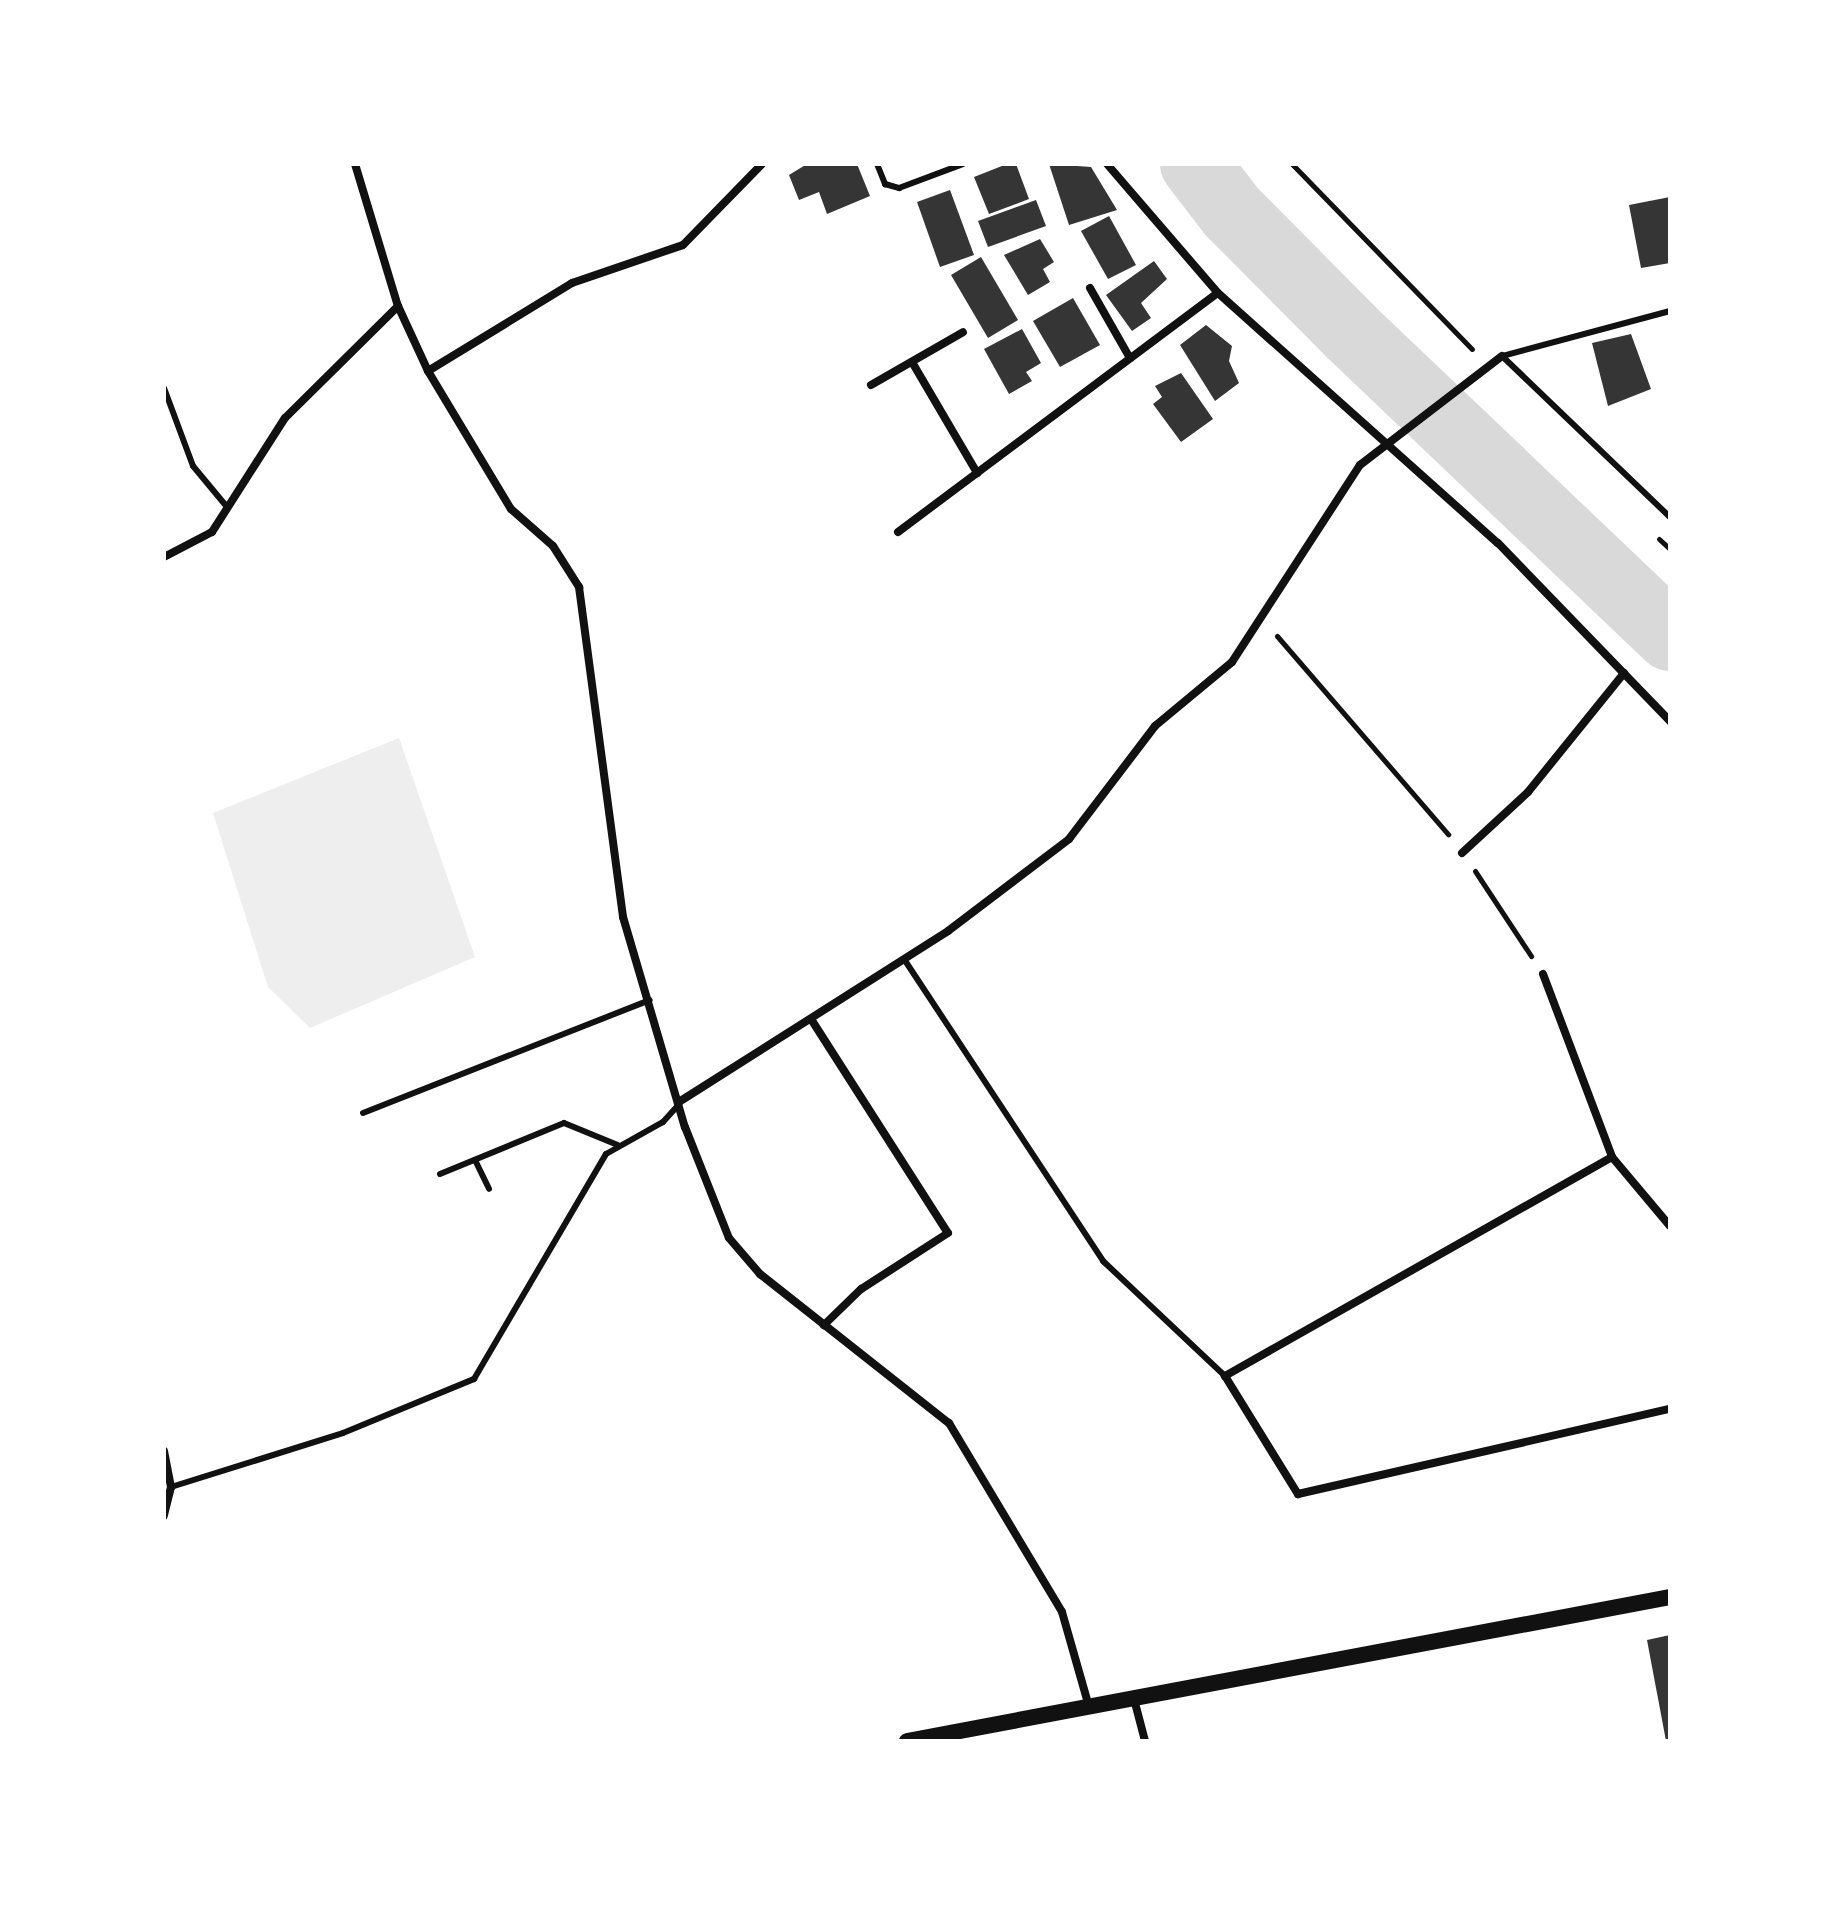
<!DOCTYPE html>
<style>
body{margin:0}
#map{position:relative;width:1834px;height:1905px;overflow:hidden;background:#fff;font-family:"Varela Round",sans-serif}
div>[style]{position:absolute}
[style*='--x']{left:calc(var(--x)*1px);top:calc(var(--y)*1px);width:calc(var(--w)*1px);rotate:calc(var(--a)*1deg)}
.green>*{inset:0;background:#eee}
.river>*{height:70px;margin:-35px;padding:0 35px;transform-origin:35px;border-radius:35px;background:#d9d9d9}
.building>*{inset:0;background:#353535}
.path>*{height:5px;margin:-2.5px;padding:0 2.5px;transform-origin:2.5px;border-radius:2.5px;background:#111}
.service>*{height:6px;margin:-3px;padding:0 3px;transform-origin:3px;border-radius:3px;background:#111}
.minor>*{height:8px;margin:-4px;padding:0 4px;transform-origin:4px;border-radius:4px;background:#111}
.secondary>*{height:16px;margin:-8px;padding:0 8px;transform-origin:8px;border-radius:8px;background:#111}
span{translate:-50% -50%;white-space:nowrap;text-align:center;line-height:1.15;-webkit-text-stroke:6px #fff;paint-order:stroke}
.frame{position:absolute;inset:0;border:166px solid #fff;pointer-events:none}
</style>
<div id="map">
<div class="green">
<div style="clip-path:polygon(399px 738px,475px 957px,310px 1028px,268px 987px,213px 813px)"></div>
</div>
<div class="river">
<div style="--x:1195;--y:164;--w:61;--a:52.4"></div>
<div style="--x:1232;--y:212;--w:169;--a:45.2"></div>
<div style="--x:1351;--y:332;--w:441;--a:43.6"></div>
</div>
<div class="building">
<div style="clip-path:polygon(807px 164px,857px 164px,870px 196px,827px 214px,819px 192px,799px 200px,789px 175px)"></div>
<div style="clip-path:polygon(1007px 164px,1016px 164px,1029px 199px,989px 214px,974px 177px)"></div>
<div style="clip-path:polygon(1049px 164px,1091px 167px,1117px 210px,1069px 225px)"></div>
<div style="clip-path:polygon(950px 190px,974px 255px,940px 267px,917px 202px)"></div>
<div style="clip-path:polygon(1670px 197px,1670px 263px,1641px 268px,1629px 205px)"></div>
<div style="clip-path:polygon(1036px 200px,1046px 226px,988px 247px,978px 221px)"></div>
<div style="clip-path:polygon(1109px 216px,1136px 265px,1108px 279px,1081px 231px)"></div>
<div style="clip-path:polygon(1040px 239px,1054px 262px,1043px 269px,1050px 282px,1028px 295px,1004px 255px)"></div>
<div style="clip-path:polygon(981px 257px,1018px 320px,988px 338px,951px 275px)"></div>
<div style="clip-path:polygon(1154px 261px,1167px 279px,1141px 303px,1151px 318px,1132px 331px,1106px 295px)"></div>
<div style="clip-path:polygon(1073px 298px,1100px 345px,1060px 367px,1033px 321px)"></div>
<div style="clip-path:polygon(1206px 325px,1232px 346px,1229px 361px,1239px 383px,1215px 401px,1180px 345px)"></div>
<div style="clip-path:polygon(1022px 329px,1041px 363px,1026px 372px,1032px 381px,1009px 394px,984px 349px)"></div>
<div style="clip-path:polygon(1631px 334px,1651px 389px,1608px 406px,1592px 343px)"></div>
<div style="clip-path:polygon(1181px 373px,1213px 419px,1181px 442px,1153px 404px,1162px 397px,1155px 386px)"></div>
<div style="clip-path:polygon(1670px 1635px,1670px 1741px,1666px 1741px,1647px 1640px)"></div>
</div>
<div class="path">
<div style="--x:1292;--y:164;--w:258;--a:45.8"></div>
<div style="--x:1659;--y:539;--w:15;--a:42"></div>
<div style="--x:1277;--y:636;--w:262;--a:49.2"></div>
<div style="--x:1475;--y:871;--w:102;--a:56.6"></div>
</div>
<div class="service">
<div style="--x:877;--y:164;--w:22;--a:68"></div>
<div style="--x:885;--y:184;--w:15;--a:16"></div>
<div style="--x:899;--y:188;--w:68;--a:-20.6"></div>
<div style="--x:1670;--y:311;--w:174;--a:165"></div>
<div style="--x:1502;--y:356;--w:233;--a:43.8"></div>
<div style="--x:164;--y:388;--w:83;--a:69.6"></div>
<div style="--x:193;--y:466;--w:53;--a:50.3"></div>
<div style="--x:904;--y:959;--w:362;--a:56.6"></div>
<div style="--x:1103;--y:1261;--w:168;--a:43.3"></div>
<div style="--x:363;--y:1113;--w:308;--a:-21.5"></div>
<div style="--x:475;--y:1160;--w:32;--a:64"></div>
<div style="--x:440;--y:1174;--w:134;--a:-22.4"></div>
<div style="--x:564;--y:1123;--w:58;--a:22.2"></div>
<div style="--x:171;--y:1487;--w:180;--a:-17.4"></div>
<div style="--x:343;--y:1433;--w:142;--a:-22.4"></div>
<div style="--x:474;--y:1379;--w:261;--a:-59.6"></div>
<div style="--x:606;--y:1154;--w:65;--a:-29.3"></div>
<div style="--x:663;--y:1122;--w:25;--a:-48"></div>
</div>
<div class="minor">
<div style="--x:355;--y:164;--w:148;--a:73.2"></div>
<div style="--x:398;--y:306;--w:72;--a:65.2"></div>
<div style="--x:428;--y:371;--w:161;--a:59"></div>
<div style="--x:511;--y:509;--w:56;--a:41.4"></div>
<div style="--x:553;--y:546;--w:49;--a:57.6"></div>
<div style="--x:579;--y:587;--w:333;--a:82.4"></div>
<div style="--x:623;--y:917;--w:219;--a:73.6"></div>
<div style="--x:685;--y:1127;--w:119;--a:68.4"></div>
<div style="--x:729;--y:1238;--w:48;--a:49.3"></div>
<div style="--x:760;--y:1274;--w:241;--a:38.3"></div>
<div style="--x:949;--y:1423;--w:220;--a:59.1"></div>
<div style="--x:1062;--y:1612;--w:99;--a:74.1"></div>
<div style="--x:1107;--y:164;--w:170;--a:49.3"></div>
<div style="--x:1218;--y:293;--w:375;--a:41.8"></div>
<div style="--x:1498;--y:543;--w:248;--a:46"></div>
<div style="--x:1090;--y:288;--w:81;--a:60.3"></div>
<div style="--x:912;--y:362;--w:129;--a:59.6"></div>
<div style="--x:428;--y:371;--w:169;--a:-31.4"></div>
<div style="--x:572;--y:283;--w:117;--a:-18.9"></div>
<div style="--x:683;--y:245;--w:113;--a:-45.7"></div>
<div style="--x:871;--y:385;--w:106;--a:-29.9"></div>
<div style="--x:898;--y:532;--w:399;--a:-36.8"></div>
<div style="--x:164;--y:557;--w:54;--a:-27.5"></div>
<div style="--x:212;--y:532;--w:135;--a:-57.4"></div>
<div style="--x:285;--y:418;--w:159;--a:-44.7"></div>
<div style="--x:1462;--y:853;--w:90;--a:-42.7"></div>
<div style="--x:1528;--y:792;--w:153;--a:-51.1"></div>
<div style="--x:1543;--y:974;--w:196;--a:69.3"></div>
<div style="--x:1612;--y:1157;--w:90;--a:50"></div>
<div style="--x:811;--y:1019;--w:254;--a:57.4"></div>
<div style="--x:948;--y:1233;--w:103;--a:147.2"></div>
<div style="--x:861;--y:1289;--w:52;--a:135.8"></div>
<div style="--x:682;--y:1100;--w:315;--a:-32.4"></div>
<div style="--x:948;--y:931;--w:152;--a:-37.2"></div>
<div style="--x:1069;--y:839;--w:142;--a:-52.7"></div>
<div style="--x:1155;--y:726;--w:100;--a:-39.7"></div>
<div style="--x:1232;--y:662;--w:235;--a:-57"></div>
<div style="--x:1360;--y:465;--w:179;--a:-37.5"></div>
<div style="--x:1612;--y:1157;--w:445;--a:150.5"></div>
<div style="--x:1225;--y:1376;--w:139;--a:58.3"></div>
<div style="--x:1298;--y:1494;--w:382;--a:-12.9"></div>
<div style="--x:164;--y:1451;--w:37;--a:79"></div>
<div style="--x:171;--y:1487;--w:30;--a:104"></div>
<div style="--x:1134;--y:1699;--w:43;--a:75.3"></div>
</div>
<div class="secondary">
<div style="--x:907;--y:1741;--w:776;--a:-10.69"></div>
</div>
<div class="frame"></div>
</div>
